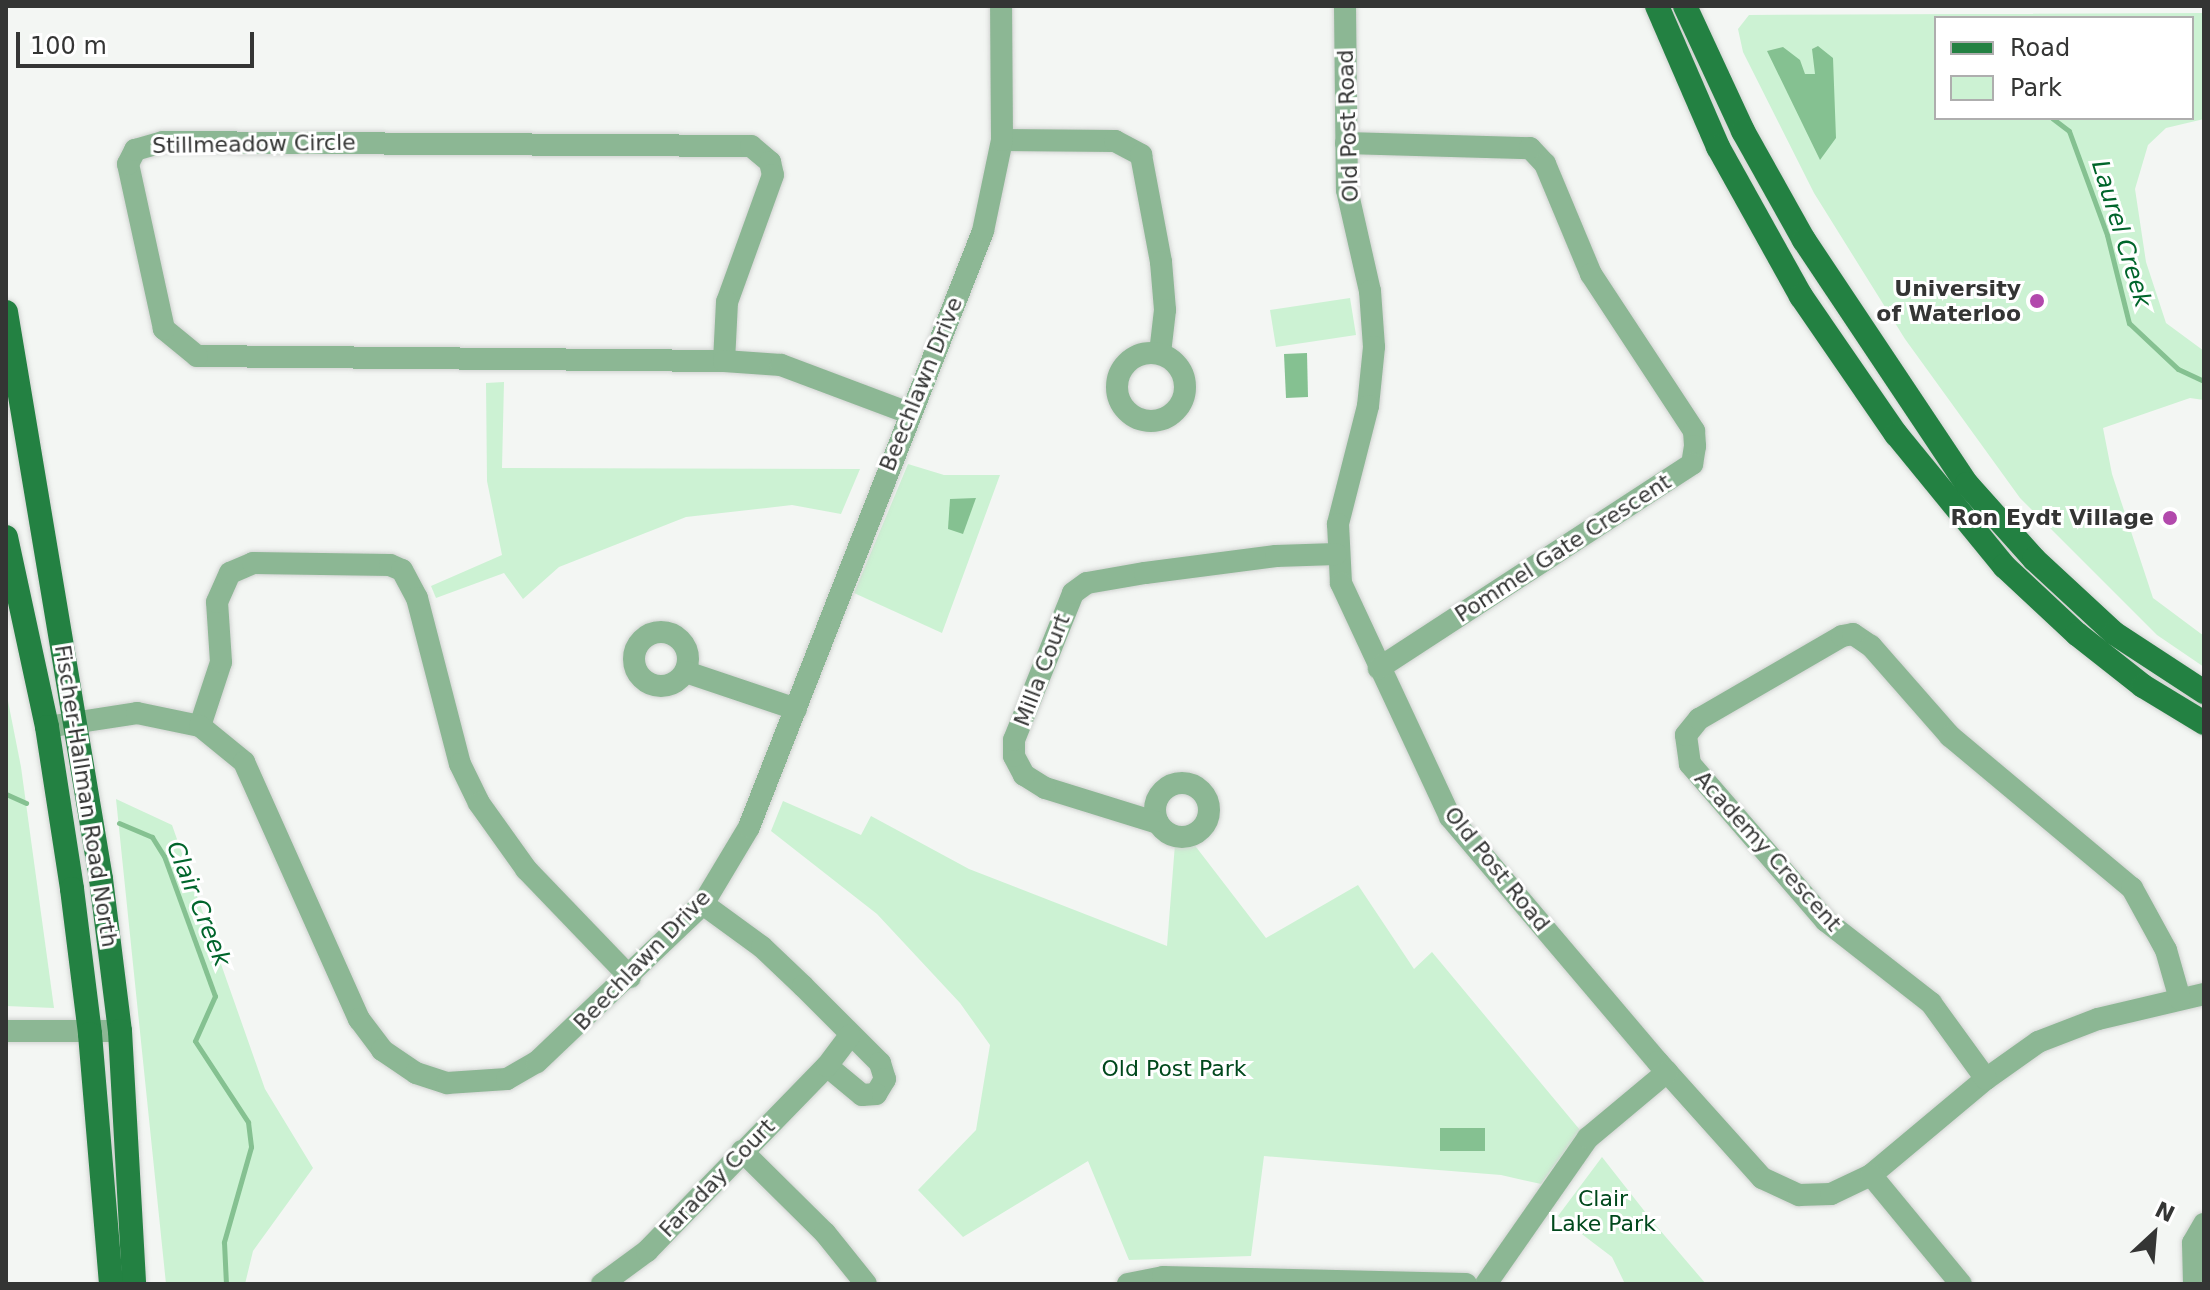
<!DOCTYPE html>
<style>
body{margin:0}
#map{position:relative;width:2210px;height:1290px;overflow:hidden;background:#f3f6f3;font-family:"DejaVu Sans",sans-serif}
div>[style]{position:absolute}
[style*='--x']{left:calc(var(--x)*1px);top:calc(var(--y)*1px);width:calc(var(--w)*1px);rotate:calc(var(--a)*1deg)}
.green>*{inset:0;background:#ccf2d3}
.water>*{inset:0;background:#85c191}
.stream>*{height:5px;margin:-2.5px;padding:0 2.5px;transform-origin:2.5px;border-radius:2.5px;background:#85c191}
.roads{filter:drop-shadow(0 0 2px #d1d3d1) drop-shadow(0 0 2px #d1d3d1)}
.minor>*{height:22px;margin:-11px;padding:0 11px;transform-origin:11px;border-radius:11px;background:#8cb794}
.minor>.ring{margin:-11px;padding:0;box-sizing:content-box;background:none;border:22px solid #8cb794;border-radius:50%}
.major>*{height:24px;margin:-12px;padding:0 12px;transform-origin:12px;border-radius:12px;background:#238142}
.dots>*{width:22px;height:22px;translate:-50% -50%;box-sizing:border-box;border:4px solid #fff;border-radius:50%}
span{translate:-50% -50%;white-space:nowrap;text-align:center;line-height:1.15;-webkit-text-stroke:6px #fff;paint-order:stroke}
.street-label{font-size:22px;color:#343534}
.poi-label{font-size:22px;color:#343534;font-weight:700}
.right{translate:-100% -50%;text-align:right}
.park-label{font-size:22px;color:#00481c}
.water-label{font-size:24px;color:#00652b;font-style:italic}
.frame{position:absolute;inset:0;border:8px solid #343534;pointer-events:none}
.legend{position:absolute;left:1934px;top:16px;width:260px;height:104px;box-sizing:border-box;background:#fff;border:2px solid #aeaeae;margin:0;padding:10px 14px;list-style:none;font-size:24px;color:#343534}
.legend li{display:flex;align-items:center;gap:16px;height:40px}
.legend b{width:40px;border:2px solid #aeaeae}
.north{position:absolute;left:2114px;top:1194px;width:80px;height:80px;-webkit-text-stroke:6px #fff;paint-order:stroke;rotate:26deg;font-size:22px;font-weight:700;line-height:32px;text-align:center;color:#343534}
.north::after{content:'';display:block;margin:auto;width:28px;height:36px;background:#343534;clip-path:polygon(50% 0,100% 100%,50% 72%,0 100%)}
.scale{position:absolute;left:16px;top:32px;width:238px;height:36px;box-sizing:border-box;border:4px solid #343534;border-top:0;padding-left:10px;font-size:24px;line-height:28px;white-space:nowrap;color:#343534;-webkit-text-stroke:6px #fff;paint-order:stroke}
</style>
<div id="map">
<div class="green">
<div style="clip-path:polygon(evenodd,2204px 13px,2204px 119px,2166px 128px,2148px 145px,2135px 189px,2146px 262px,2166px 323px,2204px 351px,2204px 400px,2190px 398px,2103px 428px,2112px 474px,2153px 598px,2204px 636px,2204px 667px,2157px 635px,2020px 498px,1905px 339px,1814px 193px,1743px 52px,1738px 29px,1749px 15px,2204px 13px,1936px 18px,2192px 18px,2192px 118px,1936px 118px,1936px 18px)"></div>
<div style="clip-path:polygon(1350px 298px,1356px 335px,1276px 347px,1270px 310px)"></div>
<div style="clip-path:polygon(504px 382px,502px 468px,860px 469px,841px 514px,792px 505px,686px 517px,559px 567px,523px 599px,504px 573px,436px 598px,431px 586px,502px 555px,487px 481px,486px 383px)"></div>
<div style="clip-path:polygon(908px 464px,944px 475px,1000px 475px,942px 633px,854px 593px)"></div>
<div style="clip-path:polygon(6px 691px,21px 767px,54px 1008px,6px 1006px)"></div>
<div style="clip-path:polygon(116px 799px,172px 825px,265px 1089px,313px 1168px,253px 1251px,245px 1284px,166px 1284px)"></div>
<div style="clip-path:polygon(783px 801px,861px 835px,871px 816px,969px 869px,1167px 946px,1175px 844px,1193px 843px,1266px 938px,1358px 885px,1414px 969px,1432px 952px,1580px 1130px,1541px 1184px,1501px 1175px,1264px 1156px,1251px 1256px,1129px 1260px,1088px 1161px,963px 1237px,918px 1190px,976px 1130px,990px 1045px,960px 1003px,877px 914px,771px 831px)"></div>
<div style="clip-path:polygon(1602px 1157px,1653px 1222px,1706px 1284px,1625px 1284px,1612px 1257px,1558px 1216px)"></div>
</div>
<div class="water">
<div style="clip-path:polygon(1818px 46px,1833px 58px,1836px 138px,1820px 160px,1767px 51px,1783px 47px,1800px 60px,1805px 74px,1815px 74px,1812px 49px)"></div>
<div style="clip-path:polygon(1307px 353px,1308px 397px,1286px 398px,1284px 354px)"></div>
<div style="clip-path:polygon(976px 498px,963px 534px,948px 529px,950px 499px)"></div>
<div style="clip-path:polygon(1440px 1128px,1485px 1128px,1485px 1151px,1440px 1151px)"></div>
</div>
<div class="stream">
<div style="--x:2052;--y:118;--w:21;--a:37"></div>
<div style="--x:2069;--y:131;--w:111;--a:69.9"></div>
<div style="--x:2107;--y:235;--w:91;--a:76"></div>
<div style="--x:2129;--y:323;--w:67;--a:43.2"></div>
<div style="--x:2178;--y:369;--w:29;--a:25"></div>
<div style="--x:6;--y:794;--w:22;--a:24"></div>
<div style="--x:119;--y:823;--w:36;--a:23"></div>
<div style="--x:152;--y:837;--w:22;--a:58"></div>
<div style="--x:164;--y:856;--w:149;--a:70"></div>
<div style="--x:215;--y:996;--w:49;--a:114"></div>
<div style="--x:195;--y:1041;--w:97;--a:56.8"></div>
<div style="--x:248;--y:1122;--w:25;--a:83"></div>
<div style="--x:251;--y:1147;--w:99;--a:105.9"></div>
<div style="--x:224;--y:1242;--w:42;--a:87.3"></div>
</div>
<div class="roads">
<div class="minor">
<div style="--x:1345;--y:6;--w:184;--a:89.4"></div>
<div style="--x:1347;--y:190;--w:104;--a:77.2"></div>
<div style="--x:1370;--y:291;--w:56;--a:85.9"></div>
<div style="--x:1374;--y:347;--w:59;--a:95.8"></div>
<div style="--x:1368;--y:406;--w:122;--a:104.3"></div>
<div style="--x:1338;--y:524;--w:59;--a:87.1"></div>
<div style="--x:1341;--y:583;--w:258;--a:65"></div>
<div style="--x:1450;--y:817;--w:321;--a:49.7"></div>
<div style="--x:1658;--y:1062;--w:156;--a:48.1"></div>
<div style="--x:1762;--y:1178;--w:41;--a:24.7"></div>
<div style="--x:1799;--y:1195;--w:32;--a:-2"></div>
<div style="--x:1831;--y:1194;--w:44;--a:-25.4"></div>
<div style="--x:1871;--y:1175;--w:150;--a:-39.9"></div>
<div style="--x:1986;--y:1079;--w:64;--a:-35.4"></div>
<div style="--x:2038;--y:1042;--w:64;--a:-21"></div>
<div style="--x:2098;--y:1019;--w:109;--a:-13.3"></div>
<div style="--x:1002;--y:140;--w:113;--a:0.5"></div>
<div style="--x:1115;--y:141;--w:30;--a:28"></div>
<div style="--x:1141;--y:155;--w:109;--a:79.4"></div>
<div style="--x:1161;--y:262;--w:48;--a:85.2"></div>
<div style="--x:1165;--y:310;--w:43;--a:96.6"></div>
<div style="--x:1346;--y:143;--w:184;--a:1.6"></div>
<div style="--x:1530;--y:148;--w:22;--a:47"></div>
<div style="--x:1545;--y:164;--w:119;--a:67.3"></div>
<div style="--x:1591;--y:274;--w:188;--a:56.7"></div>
<div style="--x:1694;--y:431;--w:15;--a:86"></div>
<div style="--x:1695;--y:446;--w:18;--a:99"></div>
<div style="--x:1692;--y:464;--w:374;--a:146.9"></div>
<div class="ring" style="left:1117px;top:353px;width:46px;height:46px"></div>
<div style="--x:724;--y:361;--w:527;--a:-179.46"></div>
<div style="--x:197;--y:356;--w:43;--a:-140.7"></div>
<div style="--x:164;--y:329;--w:169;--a:-102.3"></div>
<div style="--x:128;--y:164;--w:16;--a:-63"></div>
<div style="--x:135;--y:150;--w:29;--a:-16"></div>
<div style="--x:163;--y:142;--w:588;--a:0.39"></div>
<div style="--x:751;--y:146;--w:25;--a:40"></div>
<div style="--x:770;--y:162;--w:13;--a:77"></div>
<div style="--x:773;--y:175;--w:135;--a:109.9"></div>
<div style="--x:727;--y:302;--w:59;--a:92.9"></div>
<div style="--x:724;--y:361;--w:57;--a:4"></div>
<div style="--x:781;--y:365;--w:137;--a:20.6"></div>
<div class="ring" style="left:634px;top:632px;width:32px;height:32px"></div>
<div style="--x:686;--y:672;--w:116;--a:18.6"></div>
<div style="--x:200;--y:726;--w:67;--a:-71.8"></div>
<div style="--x:221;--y:662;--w:60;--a:-93.8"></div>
<div style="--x:217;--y:602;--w:32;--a:-66"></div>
<div style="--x:230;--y:573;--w:25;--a:-23"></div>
<div style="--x:253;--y:563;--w:137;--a:0.8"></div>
<div style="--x:390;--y:565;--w:13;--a:23"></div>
<div style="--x:402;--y:570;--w:32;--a:62"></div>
<div style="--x:417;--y:598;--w:171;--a:75.5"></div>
<div style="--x:460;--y:764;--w:43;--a:64"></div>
<div style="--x:479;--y:803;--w:81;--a:54.5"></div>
<div style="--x:526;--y:869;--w:150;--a:46.1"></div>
<div style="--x:47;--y:727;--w:91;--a:-8.8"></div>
<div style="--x:137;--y:713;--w:64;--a:11.7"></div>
<div style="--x:200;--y:726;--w:57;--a:39.3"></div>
<div style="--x:244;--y:762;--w:282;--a:65.9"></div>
<div style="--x:359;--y:1019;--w:39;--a:53"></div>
<div style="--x:382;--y:1050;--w:41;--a:34.1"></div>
<div style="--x:416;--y:1073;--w:33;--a:18"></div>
<div style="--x:447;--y:1083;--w:60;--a:-3.8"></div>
<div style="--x:507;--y:1079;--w:34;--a:-30"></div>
<div style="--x:537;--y:1062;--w:229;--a:-43.6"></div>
<div style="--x:703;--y:904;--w:90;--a:-59.1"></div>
<div style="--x:749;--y:827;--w:640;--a:-68.56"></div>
<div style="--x:983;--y:231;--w:93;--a:-78.2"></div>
<div style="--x:1002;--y:140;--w:134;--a:-90.4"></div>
<div class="ring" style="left:1155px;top:783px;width:32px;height:32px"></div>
<div style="--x:1158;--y:823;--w:118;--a:-162.8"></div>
<div style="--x:1045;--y:788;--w:25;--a:-148"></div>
<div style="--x:1024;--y:775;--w:21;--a:-118"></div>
<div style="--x:1014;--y:756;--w:16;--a:-90"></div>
<div style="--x:1014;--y:740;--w:158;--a:-68.1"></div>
<div style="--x:1073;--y:593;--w:17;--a:-36"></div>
<div style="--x:1087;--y:583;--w:59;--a:-9.8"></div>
<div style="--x:1145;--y:573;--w:132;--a:-7.4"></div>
<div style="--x:1276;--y:556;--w:60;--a:-1.9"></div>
<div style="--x:703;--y:904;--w:73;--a:36.1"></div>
<div style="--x:762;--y:947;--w:57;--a:43.6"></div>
<div style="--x:803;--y:986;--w:109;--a:45"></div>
<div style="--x:880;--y:1063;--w:17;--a:73"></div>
<div style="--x:885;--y:1079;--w:17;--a:121"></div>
<div style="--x:876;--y:1094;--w:14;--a:176"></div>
<div style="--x:862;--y:1095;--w:45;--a:-140.4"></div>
<div style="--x:6;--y:1031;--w:114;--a:0"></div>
<div style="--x:1986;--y:1079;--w:94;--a:-125.9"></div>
<div style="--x:1931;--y:1003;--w:133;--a:-142"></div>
<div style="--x:1826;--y:921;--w:208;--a:-130.9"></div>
<div style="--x:1690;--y:764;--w:29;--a:-98"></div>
<div style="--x:1686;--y:735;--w:21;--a:-51"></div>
<div style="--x:1699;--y:719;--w:165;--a:-30.1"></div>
<div style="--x:1842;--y:636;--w:11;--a:-10"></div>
<div style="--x:1853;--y:634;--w:22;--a:34"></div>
<div style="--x:1871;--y:646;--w:120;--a:48.7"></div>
<div style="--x:1950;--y:736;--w:237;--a:39.9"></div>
<div style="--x:2132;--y:888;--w:71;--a:61.3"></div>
<div style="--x:2166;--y:950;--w:51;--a:74.1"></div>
<div style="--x:742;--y:1151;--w:117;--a:44.7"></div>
<div style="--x:825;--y:1233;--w:65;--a:51.2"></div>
<div style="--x:1871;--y:1175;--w:141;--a:50.5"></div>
<div style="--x:602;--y:1284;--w:56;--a:-36.3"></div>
<div style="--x:647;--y:1251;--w:258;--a:-45.8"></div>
<div style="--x:827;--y:1066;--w:38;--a:-53"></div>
<div style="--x:1128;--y:1284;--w:36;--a:-11"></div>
<div style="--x:1163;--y:1277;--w:303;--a:1.3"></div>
<div style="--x:1486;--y:1284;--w:178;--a:-55.1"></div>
<div style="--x:1588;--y:1138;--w:103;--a:-39.9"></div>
<div style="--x:2194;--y:1284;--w:41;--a:-91.4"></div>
<div style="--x:2193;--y:1243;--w:22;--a:-60"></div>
</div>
<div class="major">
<div style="--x:1657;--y:6;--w:154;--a:66.6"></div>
<div style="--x:1718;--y:147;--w:171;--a:60.9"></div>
<div style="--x:1801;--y:296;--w:168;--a:55.5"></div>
<div style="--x:1896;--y:434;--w:171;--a:50.7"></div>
<div style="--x:2004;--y:566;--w:100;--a:43"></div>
<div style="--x:2077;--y:634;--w:84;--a:38.2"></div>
<div style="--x:2143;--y:686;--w:71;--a:31.2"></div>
<div style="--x:1685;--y:6;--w:138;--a:65.1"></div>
<div style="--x:1743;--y:131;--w:125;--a:60.8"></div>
<div style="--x:1804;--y:240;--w:293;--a:56.3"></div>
<div style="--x:1967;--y:484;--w:101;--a:48.2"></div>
<div style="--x:2034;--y:559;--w:109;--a:42.8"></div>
<div style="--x:2114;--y:633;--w:108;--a:33.2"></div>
<div style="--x:6;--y:312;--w:575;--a:80.49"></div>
<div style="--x:101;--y:879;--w:153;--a:82.9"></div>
<div style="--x:120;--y:1031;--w:253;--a:86.8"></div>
<div style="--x:6;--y:537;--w:194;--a:77.8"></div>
<div style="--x:47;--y:727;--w:164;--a:81.2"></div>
<div style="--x:72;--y:889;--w:146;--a:82.9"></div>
<div style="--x:90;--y:1034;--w:251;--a:85.2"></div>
</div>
</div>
<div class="dots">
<div style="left:2037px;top:301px;background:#b249ac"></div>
<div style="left:2170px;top:518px;background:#b249ac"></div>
</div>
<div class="street-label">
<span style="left:1348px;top:126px;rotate:-92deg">Old Post Road</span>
<span style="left:254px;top:144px;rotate:-1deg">Stillmeadow Circle</span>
<span style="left:921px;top:384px;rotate:-68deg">Beechlawn Drive</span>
<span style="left:1563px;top:548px;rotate:-33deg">Pommel Gate Crescent</span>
<span style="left:1042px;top:670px;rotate:-69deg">Milla Court</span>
<span style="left:86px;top:796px;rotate:81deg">Fischer-Hallman Road North</span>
<span style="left:1768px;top:851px;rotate:48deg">Academy Crescent</span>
<span style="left:1497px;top:869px;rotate:51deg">Old Post Road</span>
<span style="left:642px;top:960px;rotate:-46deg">Beechlawn Drive</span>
<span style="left:717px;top:1178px;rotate:-46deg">Faraday Court</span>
</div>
<div class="poi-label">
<span class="right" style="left:2021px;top:301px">University<br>of Waterloo</span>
<span class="right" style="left:2154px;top:518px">Ron Eydt Village</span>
</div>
<div class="park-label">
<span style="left:1174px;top:1069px">Old Post Park</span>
<span style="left:1603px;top:1211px">Clair<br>Lake Park</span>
</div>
<div class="water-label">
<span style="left:2121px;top:234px;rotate:73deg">Laurel Creek</span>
<span style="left:198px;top:904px;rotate:68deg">Clair Creek</span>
</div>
<div class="frame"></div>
<ul class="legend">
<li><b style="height:10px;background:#238142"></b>Road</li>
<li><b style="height:22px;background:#ccf2d3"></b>Park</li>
</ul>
<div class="north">N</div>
<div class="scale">100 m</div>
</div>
